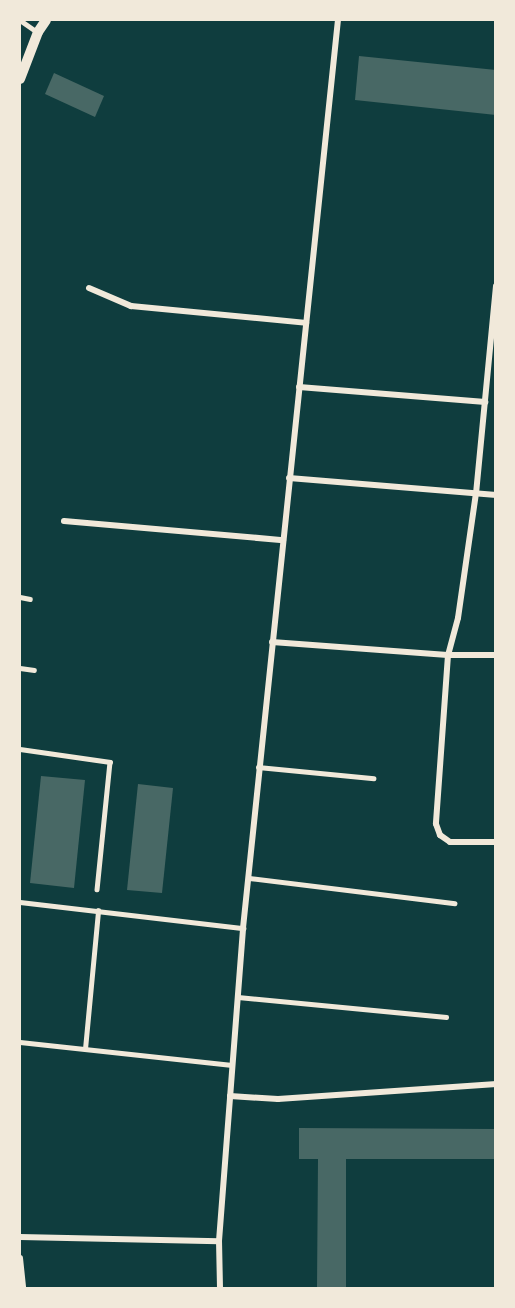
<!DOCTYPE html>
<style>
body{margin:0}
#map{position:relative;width:515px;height:1308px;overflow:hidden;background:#0f3d3e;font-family:Manrope,sans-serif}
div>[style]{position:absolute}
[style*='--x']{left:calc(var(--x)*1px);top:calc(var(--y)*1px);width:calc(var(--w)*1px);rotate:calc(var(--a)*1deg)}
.building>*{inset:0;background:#486865}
.service>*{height:4.5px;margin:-2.25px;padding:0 2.25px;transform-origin:2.25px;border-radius:2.25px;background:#f1e9da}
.minor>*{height:6px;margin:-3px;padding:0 3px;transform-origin:3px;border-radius:3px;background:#f1e9da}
.tertiary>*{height:10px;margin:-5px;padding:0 5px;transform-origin:5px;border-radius:5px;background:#f1e9da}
span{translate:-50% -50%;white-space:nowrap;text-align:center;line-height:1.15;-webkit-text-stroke:6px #f1e9da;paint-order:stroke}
.frame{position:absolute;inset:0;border:21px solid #f1e9da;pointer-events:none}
</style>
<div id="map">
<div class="building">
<div style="clip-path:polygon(359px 56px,496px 70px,496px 115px,355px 100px)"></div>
<div style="clip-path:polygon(54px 73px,104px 96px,95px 117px,45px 94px)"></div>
<div style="clip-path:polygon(41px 776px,85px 780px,74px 888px,30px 883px)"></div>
<div style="clip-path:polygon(138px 784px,173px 788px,162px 893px,127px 890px)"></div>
<div style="clip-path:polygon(299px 1128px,496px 1129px,496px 1159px,346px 1159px,346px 1288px,317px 1288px,318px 1159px,299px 1159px)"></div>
</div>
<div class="service">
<div style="--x:20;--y:20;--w:21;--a:35"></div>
<div style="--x:20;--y:597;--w:10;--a:11"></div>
<div style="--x:20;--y:668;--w:14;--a:8"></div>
<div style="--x:20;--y:749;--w:91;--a:8.2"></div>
<div style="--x:110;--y:762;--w:128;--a:95.8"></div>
<div style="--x:258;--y:767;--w:116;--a:5.5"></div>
<div style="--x:249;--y:878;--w:207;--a:7"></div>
<div style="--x:20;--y:902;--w:225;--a:6.7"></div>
<div style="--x:238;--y:997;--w:209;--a:5.5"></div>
<div style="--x:20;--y:1042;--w:213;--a:6.2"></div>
<div style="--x:85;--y:1049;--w:139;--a:-84.6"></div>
</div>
<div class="minor">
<div style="--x:496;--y:286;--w:208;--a:95.5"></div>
<div style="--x:476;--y:493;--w:126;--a:98.2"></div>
<div style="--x:458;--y:618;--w:38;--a:105"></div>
<div style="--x:448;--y:655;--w:169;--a:94.1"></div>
<div style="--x:436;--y:824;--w:12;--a:70"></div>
<div style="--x:440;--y:835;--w:12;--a:35"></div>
<div style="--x:450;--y:842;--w:46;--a:0"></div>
<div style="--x:89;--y:288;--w:46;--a:23.2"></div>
<div style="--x:131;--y:306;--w:176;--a:5.5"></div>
<div style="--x:299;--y:387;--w:187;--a:4.6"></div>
<div style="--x:289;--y:478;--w:208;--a:4.7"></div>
<div style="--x:64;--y:521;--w:220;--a:5"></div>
<div style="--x:272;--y:642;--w:176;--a:4.2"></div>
<div style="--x:448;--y:655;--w:48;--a:0"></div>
<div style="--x:230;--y:1096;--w:48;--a:3.6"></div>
<div style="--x:278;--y:1099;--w:219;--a:-3.9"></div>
<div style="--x:20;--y:1237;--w:199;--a:1.2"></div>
<div style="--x:20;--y:1258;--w:30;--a:84"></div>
<div style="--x:220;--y:1288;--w:47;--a:-91.2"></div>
<div style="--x:219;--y:1241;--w:314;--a:-85.6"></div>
<div style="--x:243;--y:928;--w:913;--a:-84.03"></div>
</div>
<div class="tertiary">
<div style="--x:20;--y:79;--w:50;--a:-69"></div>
<div style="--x:38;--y:32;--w:14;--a:-56"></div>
</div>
<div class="frame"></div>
</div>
